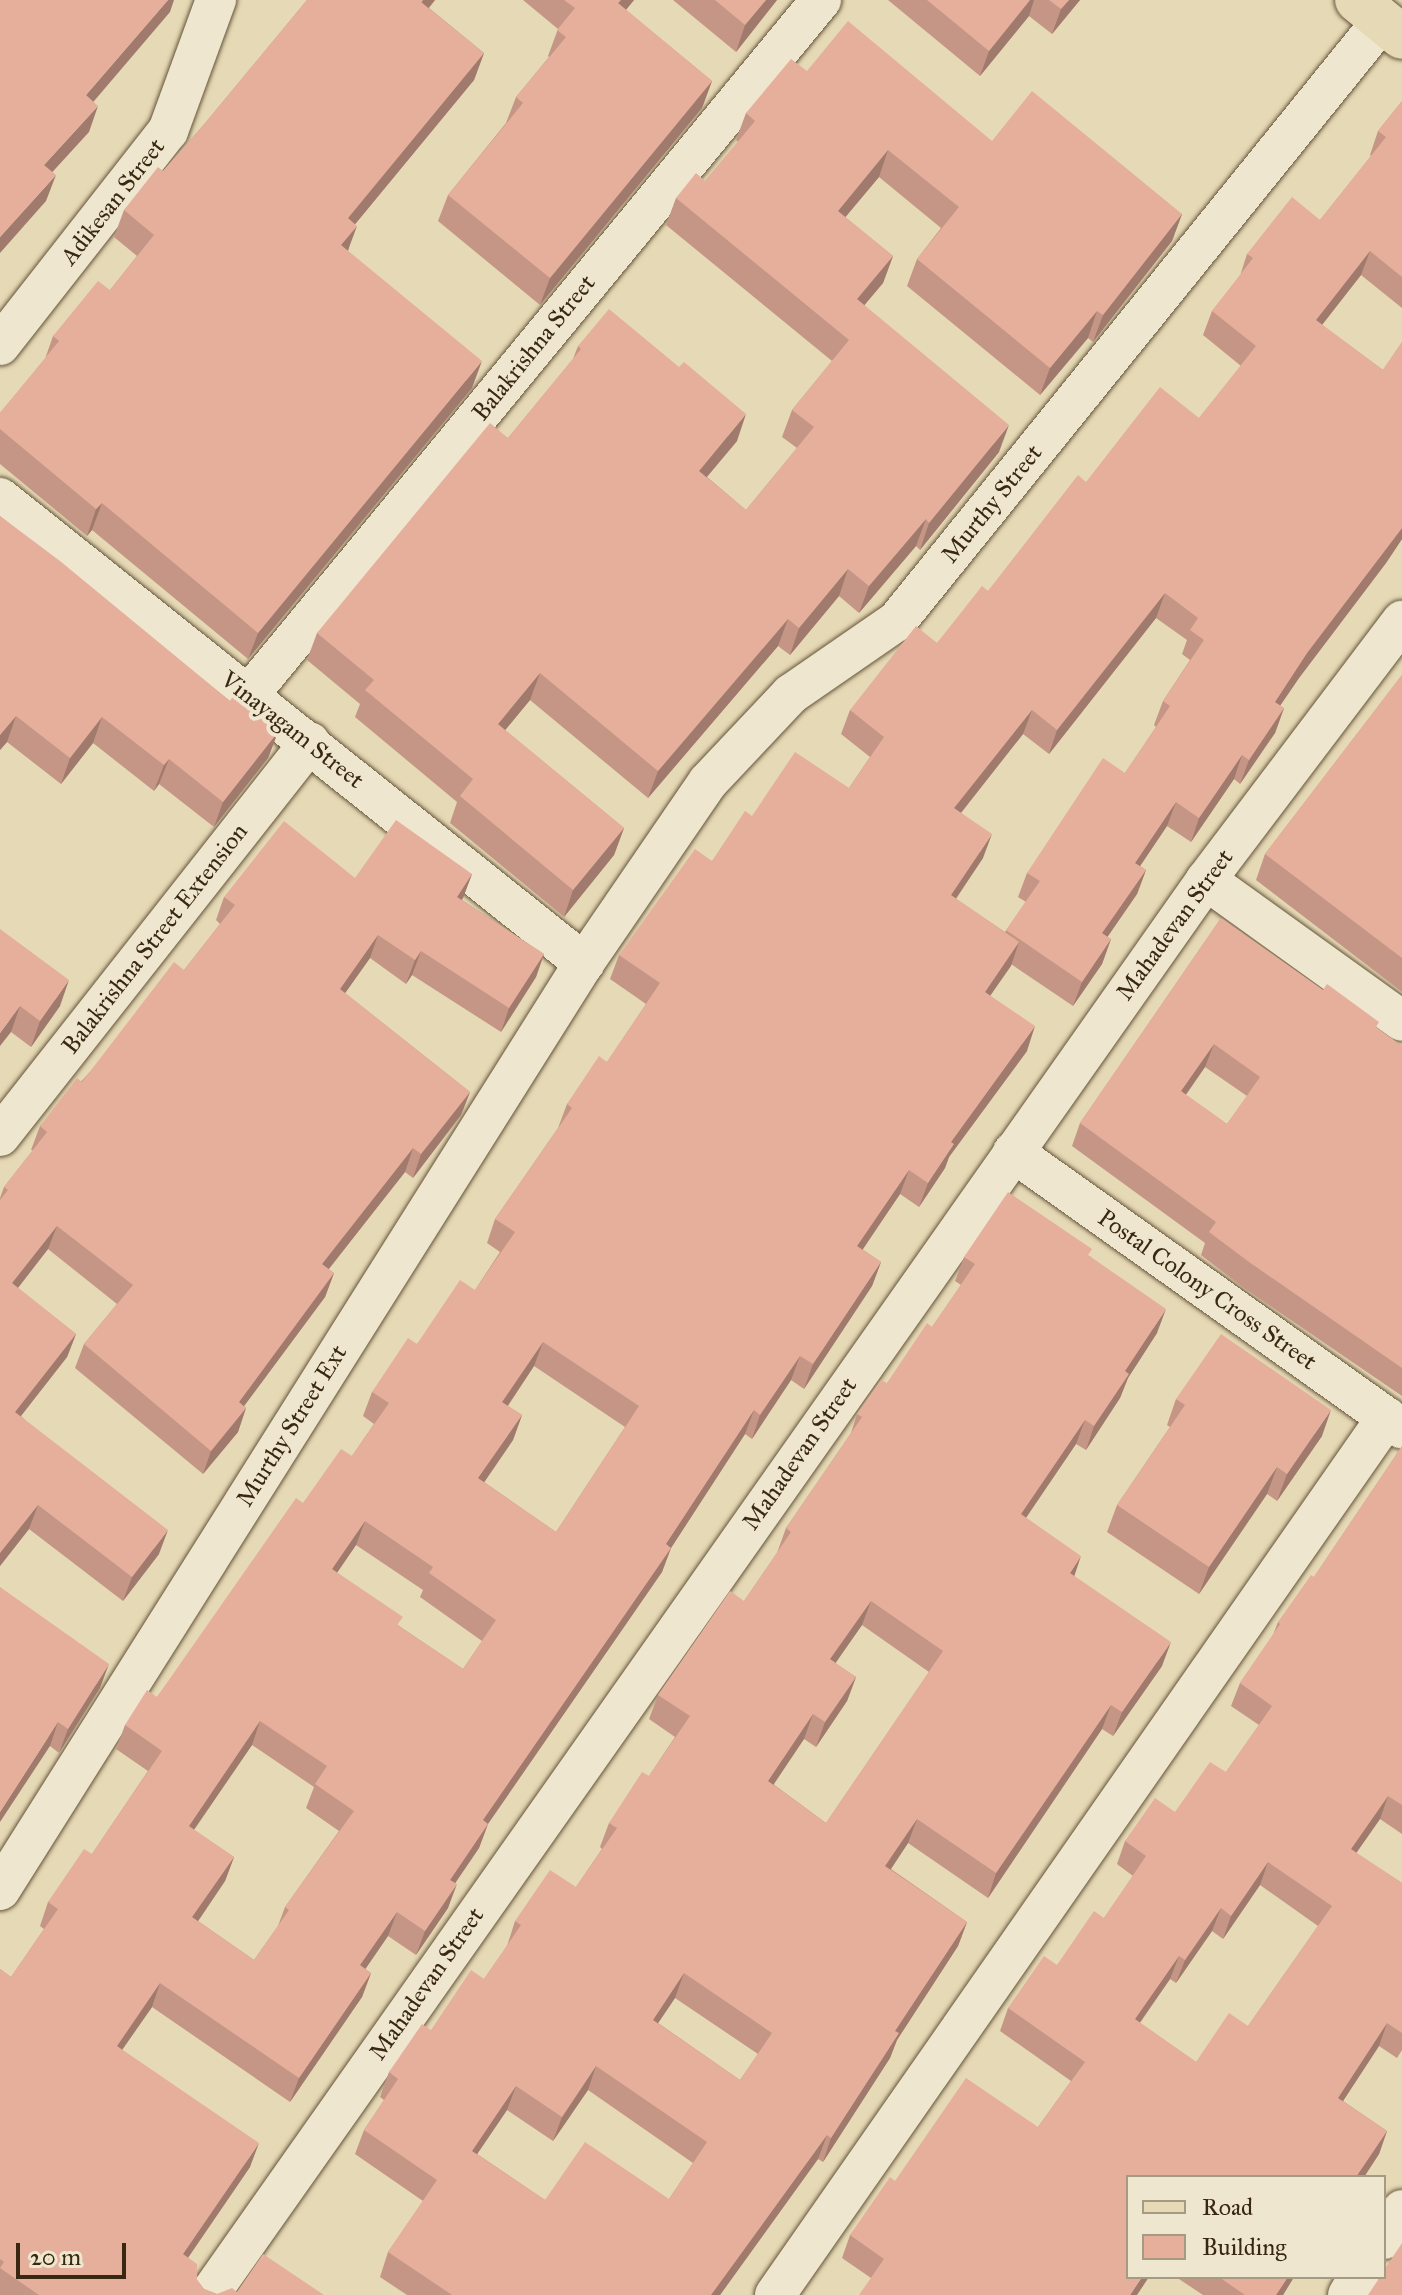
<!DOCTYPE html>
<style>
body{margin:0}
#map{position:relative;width:1402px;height:2295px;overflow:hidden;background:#e6d9b5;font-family:"IM FELL Great Primer",serif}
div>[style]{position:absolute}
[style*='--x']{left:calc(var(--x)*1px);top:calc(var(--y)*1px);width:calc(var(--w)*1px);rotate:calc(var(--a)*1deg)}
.roads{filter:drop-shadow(0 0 2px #64543a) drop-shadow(0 0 2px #64543a)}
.minor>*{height:40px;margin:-20px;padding:0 20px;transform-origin:20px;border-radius:20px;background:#efe6cf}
.major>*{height:44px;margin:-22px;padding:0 22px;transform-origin:22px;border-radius:22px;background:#e6d9b5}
.wall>*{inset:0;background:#c59686}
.shaded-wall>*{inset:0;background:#a07a6d}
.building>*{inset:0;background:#e5af9c}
span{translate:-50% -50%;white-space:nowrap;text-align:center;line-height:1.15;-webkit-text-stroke:8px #efe6cf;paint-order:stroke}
.street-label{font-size:24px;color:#392811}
.legend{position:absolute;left:1126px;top:2175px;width:260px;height:104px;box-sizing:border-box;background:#efe6cf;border:2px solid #a69a83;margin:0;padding:10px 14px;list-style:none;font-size:24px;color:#392811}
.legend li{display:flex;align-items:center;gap:16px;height:40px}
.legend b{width:40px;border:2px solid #a69a83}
.scale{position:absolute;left:16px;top:2243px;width:110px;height:36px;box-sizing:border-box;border:4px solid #392811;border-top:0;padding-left:10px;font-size:24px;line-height:28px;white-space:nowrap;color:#392811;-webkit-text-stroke:6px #efe6cf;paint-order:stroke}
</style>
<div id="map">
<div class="roads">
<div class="minor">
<div style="--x:0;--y:345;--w:272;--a:-51.9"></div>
<div style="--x:168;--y:131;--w:140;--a:-69.9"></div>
<div style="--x:0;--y:498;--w:747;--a:38.53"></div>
<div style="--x:247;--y:697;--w:903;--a:-50.53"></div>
<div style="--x:1206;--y:880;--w:241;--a:35.7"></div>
<div style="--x:0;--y:1136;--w:501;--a:-51.8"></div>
<div style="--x:1013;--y:1152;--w:477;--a:35.4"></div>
<div style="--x:0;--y:1890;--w:1096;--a:-57.79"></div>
<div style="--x:584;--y:963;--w:219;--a:-55.6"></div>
<div style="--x:708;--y:782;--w:121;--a:-46.7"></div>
<div style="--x:791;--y:694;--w:129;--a:-34.6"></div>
<div style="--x:897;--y:621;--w:772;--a:-51.05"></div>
<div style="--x:1384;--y:2239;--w:34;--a:-58"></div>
<div style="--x:209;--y:2295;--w:1731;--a:-54.83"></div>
<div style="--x:1206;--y:880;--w:325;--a:-52.9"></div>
<div style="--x:775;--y:2295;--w:1070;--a:-55.12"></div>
<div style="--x:1348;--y:2295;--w:21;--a:-59"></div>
</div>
<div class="major">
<div style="--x:1357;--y:0;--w:58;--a:39.4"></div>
</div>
</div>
<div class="wall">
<div style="clip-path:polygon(307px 0,435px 0,429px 8px,484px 53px,474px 80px,355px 224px,348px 251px,472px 388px,248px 659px,92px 530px,87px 536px,0 464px,0 413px,45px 359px,53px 336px,110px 290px,137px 256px,114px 237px,124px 210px,163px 171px,206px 122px)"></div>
<div style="clip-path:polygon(523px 0,634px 0,626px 10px,712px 81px,702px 108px,540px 305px,438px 221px,448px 195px,506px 123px,516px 97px,549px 57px,548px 56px,558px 29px)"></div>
<div style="clip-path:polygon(673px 0,777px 0,736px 52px)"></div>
<div style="clip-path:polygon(888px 0,1080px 0,1052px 34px,1029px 16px,980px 76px)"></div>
<div style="clip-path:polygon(807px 71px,992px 141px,1182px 214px,1172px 241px,1093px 342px,1088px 338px,1040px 395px,907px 286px,917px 259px,941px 228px,879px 177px,845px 217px,893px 256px,883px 283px,864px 305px,999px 452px,920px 550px,916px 546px,859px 613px,839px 596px,790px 655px,778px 646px,648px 798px,530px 700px,505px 730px,624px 828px,614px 855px,564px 917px,450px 823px,457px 802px,355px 717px,360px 704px,307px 660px,317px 633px,508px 438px,573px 359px,578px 346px,737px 441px,707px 477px,746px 510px,797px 448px,782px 437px,792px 410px,832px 361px,666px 225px,676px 198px,705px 181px,738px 142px,736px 140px,746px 113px)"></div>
<div style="clip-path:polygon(evenodd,1402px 101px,1402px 308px,1361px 275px,1322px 325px,1383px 370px,1402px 342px,1402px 539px,1386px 563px,1299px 678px,1280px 706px,1284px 708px,1275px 733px,1240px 784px,1234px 779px,1191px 842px,1167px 826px,1140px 866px,1146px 870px,1137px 894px,1107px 937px,1111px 939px,1102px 964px,1073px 1006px,1011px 964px,990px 996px,1027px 1051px,949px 1157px,945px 1168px,919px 1207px,900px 1194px,862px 1249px,881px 1262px,872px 1286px,804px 1389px,791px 1380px,752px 1439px,745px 1434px,671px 1548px,662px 1572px,488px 1824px,479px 1848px,455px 1883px,448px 1908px,416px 1955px,388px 1936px,365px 1969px,371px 1973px,362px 1997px,290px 2102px,152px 2007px,122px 2050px,250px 2167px,188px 2258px,197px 2280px,204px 2289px,217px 2294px,237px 2292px,324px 2295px,0 2295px,0 1969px,11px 1977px,44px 1929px,40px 1926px,48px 1902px,92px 1854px,148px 1771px,116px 1749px,125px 1725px,157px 1697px,303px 1503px,352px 1456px,374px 1424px,363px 1416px,372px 1392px,417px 1344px,475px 1290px,500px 1252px,487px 1243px,495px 1219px,558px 1128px,567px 1104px,607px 1062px,646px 1004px,610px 979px,619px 955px,712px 861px,752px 816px,849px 788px,870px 757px,841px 734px,850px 710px,937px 643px,988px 591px,1086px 482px,1199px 418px,1241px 366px,1203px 335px,1212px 311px,1240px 276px,1247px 254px,1320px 220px,1371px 156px,1370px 155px,1378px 131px,1402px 101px,1156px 618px,1187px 640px,1182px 654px,1190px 660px,1163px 701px,1154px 725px,1156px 727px,1125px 773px,1027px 873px,1018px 897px,1026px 902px,1005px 932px,956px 899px,983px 858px,961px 813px,1023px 734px,1049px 754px,1156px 618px,1402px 101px,534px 1366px,625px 1427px,556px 1532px,484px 1482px,513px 1440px,522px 1415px,508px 1406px,534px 1366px,1402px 101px,356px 1545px,423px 1590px,420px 1597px,482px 1641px,463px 1669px,399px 1626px,337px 1573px,356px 1545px,1402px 101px,252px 1745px,314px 1787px,306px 1808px,339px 1831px,285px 1907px,278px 1926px,254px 1960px,198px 1921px,225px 1881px,234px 1857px,194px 1830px,252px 1745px)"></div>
<div style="clip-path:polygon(0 516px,230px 701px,278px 732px,268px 758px,214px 827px,159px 784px,154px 791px,93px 743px,61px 784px,7px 742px,0 750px)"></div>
<div style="clip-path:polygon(1402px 675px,1402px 992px,1256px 880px,1265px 854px)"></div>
<div style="clip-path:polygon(472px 874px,462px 900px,544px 954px,536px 977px,501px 1032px,412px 975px,406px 984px,370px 958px,345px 993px,470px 1092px,461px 1115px,413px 1178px,405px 1172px,328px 1269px,334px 1273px,325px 1297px,244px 1406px,246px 1408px,238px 1432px,203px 1474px,75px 1368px,84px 1344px,117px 1304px,48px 1249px,18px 1288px,76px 1334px,67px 1357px,21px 1416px,159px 1554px,123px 1601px,29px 1529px,0 1566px,0 1198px,4px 1187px,33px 1150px,31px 1150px,40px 1126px,184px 970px,220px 924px,216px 920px,224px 897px,355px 878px)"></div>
<div style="clip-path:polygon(evenodd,1221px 918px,1402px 1046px,1402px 1396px,1241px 1286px,1201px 1255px,1205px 1243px,1072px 1146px,1080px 1123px,1221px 918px,1205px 1067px,1247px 1096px,1227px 1124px,1186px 1095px,1205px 1067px)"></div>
<div style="clip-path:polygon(0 929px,60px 1006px,31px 1047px,11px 1032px)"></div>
<div style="clip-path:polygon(evenodd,1090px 1256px,1157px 1333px,1128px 1378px,1120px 1398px,1086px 1450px,1076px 1444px,1026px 1518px,1074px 1576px,1162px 1666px,1113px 1736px,1102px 1729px,988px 1898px,908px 1843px,891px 1869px,967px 1922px,958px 1946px,897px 2040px,890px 2058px,823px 2162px,818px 2159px,720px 2295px,407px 2295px,380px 2277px,388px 2252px,423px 2201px,355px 2154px,364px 2130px,384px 2100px,380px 2097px,389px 2072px,484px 1979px,507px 1946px,515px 1921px,576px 1887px,602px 1849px,600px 1847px,609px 1823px,649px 1776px,675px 1737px,649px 1719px,658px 1695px,744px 1601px,777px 1553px,786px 1528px,851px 1433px,857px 1414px,887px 1383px,932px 1327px,961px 1285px,955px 1281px,964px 1257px,1090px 1256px,862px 1625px,929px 1672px,826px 1823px,773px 1784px,804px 1739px,816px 1747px,847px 1701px,856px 1677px,835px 1663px,862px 1625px,1090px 1256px,675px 1998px,758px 2054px,740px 2080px,658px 2023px,675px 1998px,1090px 1256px,588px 2090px,693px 2163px,669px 2199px,545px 2200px,477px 2154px,507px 2110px,553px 2141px,588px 2090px)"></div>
<div style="clip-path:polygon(1176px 1399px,1322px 1436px,1277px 1501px,1267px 1494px,1199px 1594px,1107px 1532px,1117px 1505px,1170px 1427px,1167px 1425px)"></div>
<div style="clip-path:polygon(evenodd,1402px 1446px,1402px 1834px,1380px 1819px,1356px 1853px,1402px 1883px,1402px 2050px,1397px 2058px,1379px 2046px,1343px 2101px,1387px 2131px,1379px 2154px,1364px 2177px,1128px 2177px,871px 2278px,842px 2258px,850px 2235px,895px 2181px,1038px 2127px,1071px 2081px,1000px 2031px,1008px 2008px,1057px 1965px,1104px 1918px,1133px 1876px,1117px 1864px,1125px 1841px,1175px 1812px,1226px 1772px,1259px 1725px,1231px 1706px,1240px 1683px,1273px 1635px,1278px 1622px,1314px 1577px,1402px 1446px,1260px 1885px,1318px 1926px,1248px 2026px,1196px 2062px,1140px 2023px,1170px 1979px,1176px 1983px,1212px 1931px,1223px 1939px,1260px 1885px)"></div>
<div style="clip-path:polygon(0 1587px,100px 1688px,59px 1753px,50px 1746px)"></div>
<div style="clip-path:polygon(1176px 2277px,1294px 2277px,1283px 2295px,1203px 2295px)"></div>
</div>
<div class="shaded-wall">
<div style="clip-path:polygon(168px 0,174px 0,170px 12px,77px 121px,86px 95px)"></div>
<div style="clip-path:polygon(423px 0,435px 0,412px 28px)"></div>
<div style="clip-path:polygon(621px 0,634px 0,609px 30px,618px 3px)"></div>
<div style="clip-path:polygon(766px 0,777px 0,736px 52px,745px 25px)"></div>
<div style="clip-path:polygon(1030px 0,1034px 0,1029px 16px,980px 76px,989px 51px)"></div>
<div style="clip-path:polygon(1069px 0,1080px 0,1052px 34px,1061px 9px)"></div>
<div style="clip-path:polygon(484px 53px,474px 80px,338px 245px,348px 218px)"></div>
<div style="clip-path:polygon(712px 81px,702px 108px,540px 305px,550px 278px)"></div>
<div style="clip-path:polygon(98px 106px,89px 132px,35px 191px,44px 165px)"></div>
<div style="clip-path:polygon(888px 150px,879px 177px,828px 238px,838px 211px)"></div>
<div style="clip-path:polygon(56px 175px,46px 201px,0 253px,0 237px)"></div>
<div style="clip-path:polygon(1182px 214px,1172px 241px,1093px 342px,1103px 315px)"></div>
<div style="clip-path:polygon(357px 226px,347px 253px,341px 245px)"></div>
<div style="clip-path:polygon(1370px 251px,1361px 275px,1307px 344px,1316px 320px)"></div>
<div style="clip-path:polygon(893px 256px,883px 283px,847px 326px,857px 299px)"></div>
<div style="clip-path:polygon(1097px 311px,1088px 338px,1040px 395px,1050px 368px)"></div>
<div style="clip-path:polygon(482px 361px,472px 388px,248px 659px,258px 633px)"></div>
<div style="clip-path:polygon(746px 414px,737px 441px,689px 498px,699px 471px)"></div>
<div style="clip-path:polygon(1009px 425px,999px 452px,920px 550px,929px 523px)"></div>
<div style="clip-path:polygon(102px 503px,92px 530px,87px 536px,96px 509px)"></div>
<div style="clip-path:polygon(926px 519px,916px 546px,859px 613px,869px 586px)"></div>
<div style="clip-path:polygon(1402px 528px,1402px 539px,1386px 563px,1299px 678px,1266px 726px,1275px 702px,1307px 653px)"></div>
<div style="clip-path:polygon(848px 569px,839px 596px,790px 655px,799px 628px)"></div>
<div style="clip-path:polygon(1165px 593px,1156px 618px,1049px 754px,1057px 730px)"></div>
<div style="clip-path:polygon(788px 619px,778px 646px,648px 798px,658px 771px)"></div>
<div style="clip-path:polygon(540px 673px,530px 700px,488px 751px,498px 724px)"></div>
<div style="clip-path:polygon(1284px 708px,1275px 733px,1240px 784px,1249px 760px)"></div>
<div style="clip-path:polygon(1032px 710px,1023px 734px,945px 833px,954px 808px)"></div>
<div style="clip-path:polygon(16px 716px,7px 742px,0 750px,0 735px)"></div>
<div style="clip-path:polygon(102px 717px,93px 743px,61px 784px,70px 758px)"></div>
<div style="clip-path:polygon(278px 732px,268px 758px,214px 827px,223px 802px)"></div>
<div style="clip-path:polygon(1242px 755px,1234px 779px,1191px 842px,1199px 818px)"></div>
<div style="clip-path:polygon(169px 759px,159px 784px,154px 791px,164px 765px)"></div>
<div style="clip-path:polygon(1176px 802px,1167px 826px,1126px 887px,1135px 863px)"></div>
<div style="clip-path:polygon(624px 828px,614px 855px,564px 917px,573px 890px)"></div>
<div style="clip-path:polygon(992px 834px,983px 858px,942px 919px,951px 895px)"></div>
<div style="clip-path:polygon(1146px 870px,1137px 894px,1093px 958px,1102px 933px)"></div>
<div style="clip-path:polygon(472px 874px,463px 898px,448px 920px,457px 897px)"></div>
<div style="clip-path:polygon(378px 935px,370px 958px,331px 1013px,340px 989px)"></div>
<div style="clip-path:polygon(1111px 939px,1102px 964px,1073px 1006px,1082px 982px)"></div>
<div style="clip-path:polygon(1019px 942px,1011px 966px,976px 1016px,985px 992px)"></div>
<div style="clip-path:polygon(421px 951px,412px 975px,406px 984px,415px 960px)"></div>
<div style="clip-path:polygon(544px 954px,536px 977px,501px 1032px,509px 1008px)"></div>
<div style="clip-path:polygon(69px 980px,60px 1006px,31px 1047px,40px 1021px)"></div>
<div style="clip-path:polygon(20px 1006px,11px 1032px,0 1046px,0 1033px)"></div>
<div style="clip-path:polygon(1035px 1026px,1027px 1051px,949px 1157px,945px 1168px,919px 1207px,928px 1183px,951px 1142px)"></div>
<div style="clip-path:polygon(1214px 1044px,1205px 1067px,1172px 1114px,1181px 1091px)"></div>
<div style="clip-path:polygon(470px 1092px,461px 1115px,413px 1178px,421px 1154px)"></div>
<div style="clip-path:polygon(413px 1148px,405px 1172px,314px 1288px,322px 1264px)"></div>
<div style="clip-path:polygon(909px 1170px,900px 1194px,849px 1270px,857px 1246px)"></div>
<div style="clip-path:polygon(57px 1226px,48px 1249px,3px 1307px,12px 1283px)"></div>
<div style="clip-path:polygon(881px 1262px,872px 1286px,804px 1389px,813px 1364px)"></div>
<div style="clip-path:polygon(334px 1273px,325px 1297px,230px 1425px,239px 1402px)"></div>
<div style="clip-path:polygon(1166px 1309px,1157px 1333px,1128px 1378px,1120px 1398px,1086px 1450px,1094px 1426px,1125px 1371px)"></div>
<div style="clip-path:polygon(76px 1334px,67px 1357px,6px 1435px,15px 1412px)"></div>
<div style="clip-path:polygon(543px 1342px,534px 1366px,494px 1426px,502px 1402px)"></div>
<div style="clip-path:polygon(800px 1356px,791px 1380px,752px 1439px,760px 1415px)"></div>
<div style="clip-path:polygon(246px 1408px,238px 1432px,203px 1474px,211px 1451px)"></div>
<div style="clip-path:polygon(754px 1410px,745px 1434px,671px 1548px,662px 1572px,474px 1844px,483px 1820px)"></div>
<div style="clip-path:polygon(1331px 1410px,1322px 1436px,1277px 1501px,1287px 1474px)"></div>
<div style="clip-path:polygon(522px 1415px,513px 1440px,470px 1503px,478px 1478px)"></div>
<div style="clip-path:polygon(1085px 1420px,1076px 1444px,1012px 1538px,1021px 1514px)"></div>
<div style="clip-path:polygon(1277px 1467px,1267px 1494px,1199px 1594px,1209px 1567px)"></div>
<div style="clip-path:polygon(38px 1505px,29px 1529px,0 1566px,0 1553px)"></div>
<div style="clip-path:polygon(365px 1521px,356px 1545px,323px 1593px,332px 1569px)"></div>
<div style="clip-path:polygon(168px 1530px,159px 1554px,123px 1601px,132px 1577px)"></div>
<div style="clip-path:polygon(1081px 1556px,1073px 1580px,1070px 1573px)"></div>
<div style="clip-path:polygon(871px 1601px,862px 1625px,821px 1684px,830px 1659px)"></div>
<div style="clip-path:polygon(1171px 1642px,1162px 1666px,1113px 1736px,1122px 1712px)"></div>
<div style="clip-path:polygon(109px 1664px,100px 1688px,59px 1753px,68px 1729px)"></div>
<div style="clip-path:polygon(856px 1677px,847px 1701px,816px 1747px,825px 1722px)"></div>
<div style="clip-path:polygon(1111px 1705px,1102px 1729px,988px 1898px,996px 1873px)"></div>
<div style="clip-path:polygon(813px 1714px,804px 1739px,760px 1805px,768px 1781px)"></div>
<div style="clip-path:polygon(260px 1721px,252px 1745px,180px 1850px,189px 1826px)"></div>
<div style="clip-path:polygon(58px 1722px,50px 1746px,0 1822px,0 1812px)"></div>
<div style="clip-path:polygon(1388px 1796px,1380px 1819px,1343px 1872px,1351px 1849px)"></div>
<div style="clip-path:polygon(917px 1819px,908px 1843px,877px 1890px,885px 1866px)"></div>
<div style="clip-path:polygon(488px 1824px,479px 1848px,441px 1904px,450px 1880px)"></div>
<div style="clip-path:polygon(234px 1857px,225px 1881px,184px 1942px,192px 1917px)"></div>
<div style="clip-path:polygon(1268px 1862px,1260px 1885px,1223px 1939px,1231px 1916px)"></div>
<div style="clip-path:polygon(457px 1884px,448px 1908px,416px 1955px,425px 1931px)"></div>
<div style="clip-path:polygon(1221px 1908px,1212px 1931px,1176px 1983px,1185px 1960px)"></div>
<div style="clip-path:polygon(397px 1912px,388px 1936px,351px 1990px,360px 1965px)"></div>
<div style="clip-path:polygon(967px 1922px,958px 1946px,897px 2040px,890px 2058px,823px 2162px,831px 2138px,895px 2031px)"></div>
<div style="clip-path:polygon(1179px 1956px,1170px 1979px,1126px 2042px,1135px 2019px)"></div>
<div style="clip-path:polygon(371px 1973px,362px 1997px,290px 2102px,299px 2078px)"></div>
<div style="clip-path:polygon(684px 1973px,675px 1998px,644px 2044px,653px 2020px)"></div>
<div style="clip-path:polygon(160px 1983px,152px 2007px,108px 2070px,117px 2046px)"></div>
<div style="clip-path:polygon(1387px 2023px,1379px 2046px,1330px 2121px,1338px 2098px)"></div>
<div style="clip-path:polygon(596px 2066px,588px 2090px,553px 2141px,562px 2117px)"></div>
<div style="clip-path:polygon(516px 2086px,507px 2110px,463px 2175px,472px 2151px)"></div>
<div style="clip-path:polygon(1387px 2131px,1379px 2154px,1364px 2177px,1356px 2177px)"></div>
<div style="clip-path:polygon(827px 2135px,818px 2159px,720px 2295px,711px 2295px)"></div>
<div style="clip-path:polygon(259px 2143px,250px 2167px,174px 2278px,183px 2254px)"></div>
<div style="clip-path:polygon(1142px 2277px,1149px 2277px,1137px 2295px,1130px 2295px)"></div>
<div style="clip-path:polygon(1288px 2277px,1294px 2277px,1283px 2295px,1276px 2295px)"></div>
</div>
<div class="building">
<div style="clip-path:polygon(0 0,168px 0,86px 95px,98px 106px,44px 165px,56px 175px,0 237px)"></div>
<div style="clip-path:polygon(307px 0,423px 0,421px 2px,484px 53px,348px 218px,357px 226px,341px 245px,482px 361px,258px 633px,102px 503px,96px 509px,0 429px,0 413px,59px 341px,53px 336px,98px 281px,110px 290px,154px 235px,124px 210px,158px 167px,163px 171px,206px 122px)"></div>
<div style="clip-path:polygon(564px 0,621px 0,618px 3px,712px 81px,550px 278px,448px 195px,523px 103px,516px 97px,566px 37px,557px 30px,575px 8px)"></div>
<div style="clip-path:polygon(715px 0,766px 0,745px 25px)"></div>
<div style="clip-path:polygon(927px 0,1030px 0,989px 51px)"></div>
<div style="clip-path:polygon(1049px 0,1069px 0,1061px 9px)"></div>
<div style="clip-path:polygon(848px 21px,992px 141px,1032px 91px,1182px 214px,1103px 315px,1097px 311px,1050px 368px,917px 259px,959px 207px,888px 150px,838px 211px,893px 256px,857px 299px,1009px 425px,929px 523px,926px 519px,869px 586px,848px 569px,799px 628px,788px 619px,658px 771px,540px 673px,498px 724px,624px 828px,573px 890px,460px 796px,473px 779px,365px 690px,374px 680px,317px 633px,490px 423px,508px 438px,581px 349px,578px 346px,609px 309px,679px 367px,684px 362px,746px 414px,699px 471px,746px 510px,814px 427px,792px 410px,849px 340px,676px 198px,696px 173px,705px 181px,755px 121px,746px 113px,791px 59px,807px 71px)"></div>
<div style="clip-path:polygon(evenodd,1402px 101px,1402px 277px,1370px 251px,1316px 320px,1383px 370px,1402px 342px,1402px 528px,1307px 653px,1275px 702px,1284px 708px,1249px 760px,1242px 755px,1199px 818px,1176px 802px,1135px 863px,1146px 870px,1102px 933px,1111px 939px,1082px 982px,1006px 930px,1040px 881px,1027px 873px,1103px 758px,1125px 773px,1170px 706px,1163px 701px,1204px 640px,1190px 630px,1198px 618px,1165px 593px,1057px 730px,1032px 710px,954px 808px,992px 834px,951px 895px,1019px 942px,985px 992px,1035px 1026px,951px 1142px,954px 1144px,928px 1183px,909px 1170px,857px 1246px,881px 1262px,813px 1364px,800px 1356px,760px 1415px,754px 1410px,666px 1544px,671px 1548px,483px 1820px,488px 1824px,450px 1880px,457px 1884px,425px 1931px,397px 1912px,360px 1965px,371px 1973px,299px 2078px,160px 1983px,117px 2046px,259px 2143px,183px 2254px,197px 2264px,197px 2280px,204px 2289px,217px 2294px,232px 2288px,237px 2292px,263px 2254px,324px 2295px,39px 2295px,0 2268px,4px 2262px,0 2259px,0 1969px,11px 1977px,58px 1909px,48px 1902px,84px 1849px,92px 1854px,162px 1751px,125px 1725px,147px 1690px,157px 1697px,296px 1498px,303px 1503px,341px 1449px,352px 1456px,389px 1403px,372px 1392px,408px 1338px,417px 1344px,460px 1280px,475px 1290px,515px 1232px,495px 1219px,572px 1108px,567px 1104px,599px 1056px,607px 1062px,660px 983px,619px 955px,695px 849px,712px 861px,745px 811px,752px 816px,795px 752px,849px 788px,884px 737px,850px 710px,916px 626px,937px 643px,982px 586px,988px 591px,1078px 475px,1086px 482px,1160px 387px,1199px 418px,1256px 346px,1212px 311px,1253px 258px,1247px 254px,1292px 197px,1320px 220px,1386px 137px,1378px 131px,1402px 101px,543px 1342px,639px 1406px,556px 1532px,478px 1478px,522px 1415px,502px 1402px,543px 1342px,1402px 101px,365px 1521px,433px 1567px,429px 1573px,496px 1620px,463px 1669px,397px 1625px,403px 1617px,332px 1569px,365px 1521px,1402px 101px,260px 1721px,327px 1766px,315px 1784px,354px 1811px,285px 1907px,289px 1910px,254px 1960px,192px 1917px,234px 1857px,189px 1826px,260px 1721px)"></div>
<div style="clip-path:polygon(0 516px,60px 561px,230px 701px,233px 696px,278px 732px,223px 802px,169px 759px,164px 765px,102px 717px,70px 758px,16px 716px,0 735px)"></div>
<div style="clip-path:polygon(1402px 675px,1402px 958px,1265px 854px)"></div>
<div style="clip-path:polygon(396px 820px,472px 874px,457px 897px,544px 954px,509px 1008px,421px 951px,415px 960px,378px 935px,340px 989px,470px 1092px,421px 1154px,413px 1148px,322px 1264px,334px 1273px,239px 1402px,246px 1408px,211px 1451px,84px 1344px,133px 1285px,57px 1226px,12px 1283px,76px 1334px,15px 1412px,168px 1530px,132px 1577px,38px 1505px,0 1553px,0 1200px,8px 1190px,4px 1187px,47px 1132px,40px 1126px,77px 1078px,82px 1082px,174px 962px,184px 970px,235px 905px,224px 897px,284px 821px,355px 878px)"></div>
<div style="clip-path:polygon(evenodd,1221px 918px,1323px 990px,1327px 984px,1379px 1022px,1376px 1027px,1402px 1046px,1402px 1368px,1249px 1262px,1209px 1232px,1216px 1222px,1080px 1123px,1221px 918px,1214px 1044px,1260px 1077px,1227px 1124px,1181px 1091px,1214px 1044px)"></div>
<div style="clip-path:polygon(0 929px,69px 980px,40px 1021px,20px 1006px,0 1033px)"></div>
<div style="clip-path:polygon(evenodd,1008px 1192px,1092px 1249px,1088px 1255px,1166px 1309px,1125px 1371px,1129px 1374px,1094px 1426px,1085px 1420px,1021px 1514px,1081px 1556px,1070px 1573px,1171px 1642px,1122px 1712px,1111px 1705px,996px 1873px,917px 1819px,885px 1866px,967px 1922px,895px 2031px,899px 2033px,831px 2138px,827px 2135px,711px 2295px,452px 2295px,388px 2252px,437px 2180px,364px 2130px,398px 2079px,389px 2072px,422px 2024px,431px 2030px,471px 1970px,484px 1979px,521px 1925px,515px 1921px,550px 1870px,576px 1887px,617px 1828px,609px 1823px,642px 1772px,649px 1776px,690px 1716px,658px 1695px,730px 1591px,744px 1601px,791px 1532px,786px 1528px,862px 1417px,857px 1414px,881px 1380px,887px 1383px,927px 1323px,932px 1327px,975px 1264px,964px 1257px,1008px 1192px,871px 1601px,943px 1651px,826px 1823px,768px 1781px,813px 1714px,825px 1722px,856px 1677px,830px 1659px,871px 1601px,1008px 1192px,684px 1973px,772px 2033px,740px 2080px,653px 2020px,684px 1973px,1008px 1192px,596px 2066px,707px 2142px,669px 2199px,585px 2142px,545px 2200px,472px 2151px,516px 2086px,562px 2117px,596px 2066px)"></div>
<div style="clip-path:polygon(1221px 1334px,1331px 1410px,1287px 1474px,1277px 1467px,1209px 1567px,1117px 1505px,1185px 1405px,1176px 1399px)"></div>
<div style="clip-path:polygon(evenodd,1402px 1446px,1402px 1805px,1388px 1796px,1351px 1849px,1402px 1883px,1402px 2033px,1387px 2023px,1338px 2098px,1387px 2131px,1356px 2177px,1128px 2177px,1128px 2277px,1142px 2277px,1130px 2295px,859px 2295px,884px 2259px,850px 2235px,890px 2177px,895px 2181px,966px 2078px,1038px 2127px,1085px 2062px,1008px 2008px,1044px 1956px,1057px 1965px,1094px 1911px,1104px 1918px,1146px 1856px,1125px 1841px,1155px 1798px,1175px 1812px,1210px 1762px,1226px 1772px,1272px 1706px,1240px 1683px,1280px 1624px,1278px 1622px,1311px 1575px,1314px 1577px,1402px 1446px,1268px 1862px,1332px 1906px,1248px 2026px,1229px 2013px,1196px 2062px,1135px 2019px,1179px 1956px,1185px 1960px,1221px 1908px,1231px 1916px,1268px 1862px)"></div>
<div style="clip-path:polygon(0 1587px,109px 1664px,68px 1729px,58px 1722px,0 1812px)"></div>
<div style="clip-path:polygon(1402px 2243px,1402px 2295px,1368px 2295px,1380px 2277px,1384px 2277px,1384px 2270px)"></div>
<div style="clip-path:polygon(1219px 2277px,1288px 2277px,1276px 2295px,1245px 2295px)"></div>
</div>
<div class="street-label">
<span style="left:113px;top:202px;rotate:-52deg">Adikesan Street</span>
<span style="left:534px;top:348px;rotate:-51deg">Balakrishna Street</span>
<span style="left:992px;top:504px;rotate:-51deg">Murthy Street</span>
<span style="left:292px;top:730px;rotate:38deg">Vinayagam Street</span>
<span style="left:1175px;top:925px;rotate:-54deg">Mahadevan Street</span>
<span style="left:155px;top:939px;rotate:-52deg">Balakrishna Street Extension</span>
<span style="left:1207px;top:1290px;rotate:35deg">Postal Colony Cross Street</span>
<span style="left:292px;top:1426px;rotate:-58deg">Murthy Street Ext</span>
<span style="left:800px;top:1454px;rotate:-55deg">Mahadevan Street</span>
<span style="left:427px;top:1984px;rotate:-55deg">Mahadevan Street</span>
</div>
<ul class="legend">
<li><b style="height:10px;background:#e6d9b5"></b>Road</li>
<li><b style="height:22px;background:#e5af9c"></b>Building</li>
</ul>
<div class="scale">20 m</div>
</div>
